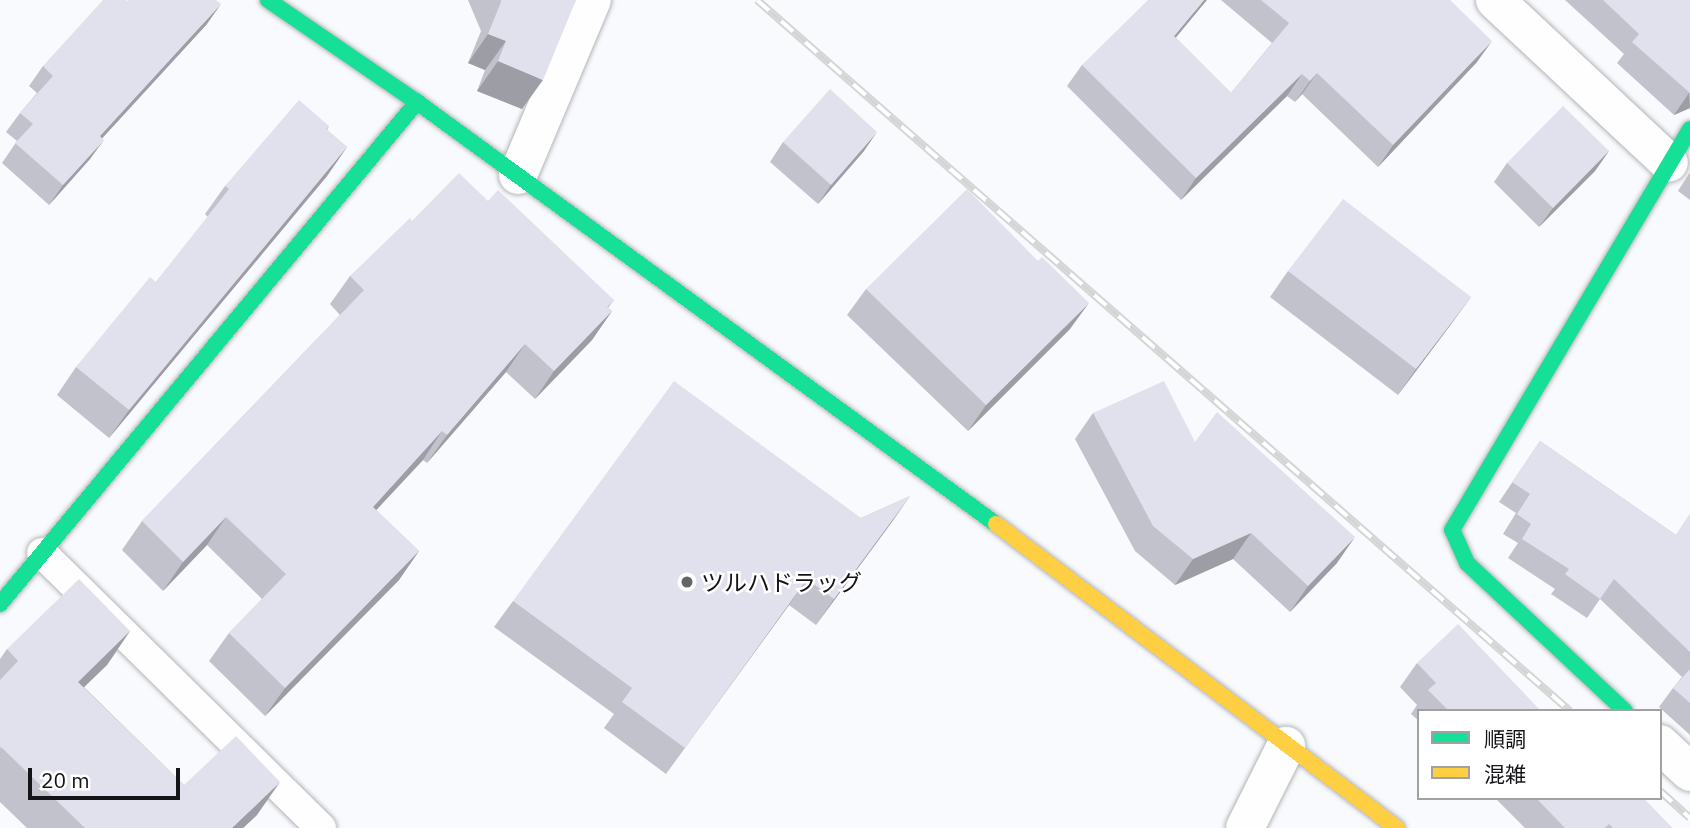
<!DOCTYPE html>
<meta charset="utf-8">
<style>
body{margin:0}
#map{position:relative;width:1690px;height:828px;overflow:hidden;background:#f9fafd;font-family:"IBM Plex Sans","Noto Sans JP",sans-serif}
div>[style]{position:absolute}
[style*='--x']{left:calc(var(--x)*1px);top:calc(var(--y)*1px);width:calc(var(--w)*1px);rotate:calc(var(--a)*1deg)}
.roads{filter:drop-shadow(0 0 2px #b4b5b8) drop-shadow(0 0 2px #b4b5b8)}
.lane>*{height:30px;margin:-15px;padding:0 15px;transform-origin:15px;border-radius:15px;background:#fefeff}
.street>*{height:38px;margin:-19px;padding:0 19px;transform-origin:19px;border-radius:19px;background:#fefeff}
.fast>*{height:16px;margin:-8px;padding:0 8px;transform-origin:8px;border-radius:8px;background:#16e098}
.slow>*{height:16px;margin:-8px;padding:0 8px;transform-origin:8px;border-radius:8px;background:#ffcf43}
.rail>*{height:8px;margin-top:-4px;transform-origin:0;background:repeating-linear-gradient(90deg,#fff 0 16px,#d4d5d5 0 32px);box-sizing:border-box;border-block:2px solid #d4d5d5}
.wall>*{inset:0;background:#c1c2cb}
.shaded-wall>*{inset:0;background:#9d9ea5}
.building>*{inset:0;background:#e0e1ec}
.dots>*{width:19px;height:19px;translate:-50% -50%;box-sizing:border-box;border:4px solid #fff;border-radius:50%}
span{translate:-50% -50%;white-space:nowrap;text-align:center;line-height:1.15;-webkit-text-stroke:5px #fff;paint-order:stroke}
.poi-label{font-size:23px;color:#151519}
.left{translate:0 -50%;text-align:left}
.legend{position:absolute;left:1417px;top:709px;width:245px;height:91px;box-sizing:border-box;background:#fff;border:2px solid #a1a1a3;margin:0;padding:9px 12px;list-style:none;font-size:21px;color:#151519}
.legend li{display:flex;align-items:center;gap:14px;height:35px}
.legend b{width:35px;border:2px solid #a1a1a3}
.scale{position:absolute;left:28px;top:768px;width:152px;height:32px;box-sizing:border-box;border:4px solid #151519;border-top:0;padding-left:9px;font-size:21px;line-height:24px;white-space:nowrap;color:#151519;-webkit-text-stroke:5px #fff;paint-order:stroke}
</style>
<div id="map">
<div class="roads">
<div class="lane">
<div style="--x:42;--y:553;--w:392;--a:44.6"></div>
</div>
<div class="street">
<div style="--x:1495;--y:0;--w:238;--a:43.1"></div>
<div style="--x:518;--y:175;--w:190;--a:-67.1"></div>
<div style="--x:1660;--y:744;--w:41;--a:43"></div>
<div style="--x:1245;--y:828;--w:92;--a:-63.4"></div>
</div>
<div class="fast">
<div style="--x:268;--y:0;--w:181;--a:34.4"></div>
<div style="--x:417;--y:102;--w:716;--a:36.09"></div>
<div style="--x:0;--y:604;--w:653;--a:-50.28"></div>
<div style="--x:1625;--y:711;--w:216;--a:-136.9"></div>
<div style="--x:1467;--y:563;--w:36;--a:-114"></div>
<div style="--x:1452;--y:530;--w:466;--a:-59.3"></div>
</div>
<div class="slow">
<div style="--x:996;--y:524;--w:503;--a:37.17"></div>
</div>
</div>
<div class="rail">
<div style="--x:757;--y:0;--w:1080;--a:41.17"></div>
<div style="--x:1660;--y:791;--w:40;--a:42"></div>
</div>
<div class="wall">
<div style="clip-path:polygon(468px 0,576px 0,522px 109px,477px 91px,485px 70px,468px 63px,481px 31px)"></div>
<div style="clip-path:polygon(1221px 0,1450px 0,1477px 62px,1378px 167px,1302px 94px,1295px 102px,1287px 96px,1181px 200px,1067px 86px,1082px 65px,1176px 38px,1231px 93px,1272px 43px)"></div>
<div style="clip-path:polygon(1565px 0,1690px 0,1690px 108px,1674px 115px,1617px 63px,1624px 54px)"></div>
<div style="clip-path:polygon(207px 24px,102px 138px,90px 159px,49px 205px,2px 163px,17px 141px,6px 132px,20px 113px,37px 93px,29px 86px,43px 66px)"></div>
<div style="clip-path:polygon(329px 126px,327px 130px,347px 147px,327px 176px,109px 438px,57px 395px,76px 367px,156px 282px,208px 217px,205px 214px,225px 186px)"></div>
<div style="clip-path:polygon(783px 142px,864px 151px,818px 204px,770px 162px)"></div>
<div style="clip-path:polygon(1609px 151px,1595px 171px,1539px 227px,1494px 182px,1507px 163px)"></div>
<div style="clip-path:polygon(1690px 172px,1690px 200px,1678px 191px)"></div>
<div style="clip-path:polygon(488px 201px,614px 300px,608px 308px,612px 311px,592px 340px,535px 399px,506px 372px,427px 463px,423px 460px,376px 510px,419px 551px,399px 580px,265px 716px,209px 661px,229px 633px,262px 599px,207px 545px,163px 591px,122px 550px,142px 521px,340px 315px,330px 304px,350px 276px,412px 221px)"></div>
<div style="clip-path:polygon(1288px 271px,1471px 297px,1398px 395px,1270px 297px)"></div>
<div style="clip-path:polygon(866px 289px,1070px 329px,968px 431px,847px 315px)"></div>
<div style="clip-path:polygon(1093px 413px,1195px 442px,1337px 563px,1290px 612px,1233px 559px,1175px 585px,1135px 551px,1075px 439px)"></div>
<div style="clip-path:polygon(1540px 441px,1676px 535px,1690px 514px,1690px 735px,1659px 707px,1673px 688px,1682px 677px,1600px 599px,1587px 618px,1551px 594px,1555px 589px,1508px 558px,1518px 543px,1503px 534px,1516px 513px,1499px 502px)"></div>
<div style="clip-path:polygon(910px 496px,816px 625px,789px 605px,666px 774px,604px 728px,614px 714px,494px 627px,513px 601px,861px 518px)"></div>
<div style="clip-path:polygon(130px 631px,107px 665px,84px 687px,184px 785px,257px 815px,243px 828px,27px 828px,0 802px,0 659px,7px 649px)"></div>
<div style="clip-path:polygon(1417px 663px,1541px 711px,1419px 711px,1419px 721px,1411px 714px,1417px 705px,1400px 687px)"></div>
<div style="clip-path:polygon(1495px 798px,1643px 798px,1672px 828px,1525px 828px)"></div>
</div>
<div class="shaded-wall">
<div style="clip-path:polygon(1204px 0,1207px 0,1159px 58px,1174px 36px)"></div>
<div style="clip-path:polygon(221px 4px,207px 24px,86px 156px,100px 136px)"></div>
<div style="clip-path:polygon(488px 34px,506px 41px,485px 70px,468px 63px)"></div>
<div style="clip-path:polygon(1492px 41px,1477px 62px,1378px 167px,1393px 145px)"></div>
<div style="clip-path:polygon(498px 61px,543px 80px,522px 109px,477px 91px)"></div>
<div style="clip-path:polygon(1317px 73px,1302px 94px,1295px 102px,1310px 81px)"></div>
<div style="clip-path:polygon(1302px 74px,1287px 96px,1181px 200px,1196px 178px)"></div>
<div style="clip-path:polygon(1689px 93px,1690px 108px,1674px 115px)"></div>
<div style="clip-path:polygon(877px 132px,864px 151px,818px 204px,831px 185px)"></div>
<div style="clip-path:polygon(104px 140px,90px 159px,49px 205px,63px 185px)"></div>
<div style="clip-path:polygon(347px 147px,327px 176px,109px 438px,129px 410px)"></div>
<div style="clip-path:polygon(1609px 151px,1595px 171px,1539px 227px,1553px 208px)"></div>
<div style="clip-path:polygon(1471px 297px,1452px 323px,1398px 395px,1416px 369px)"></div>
<div style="clip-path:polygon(1089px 303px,1070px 329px,968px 431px,986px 405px)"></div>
<div style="clip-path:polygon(612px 311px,592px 340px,535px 399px,554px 371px)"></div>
<div style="clip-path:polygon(525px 344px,506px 372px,427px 463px,447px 435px)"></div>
<div style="clip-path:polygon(442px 431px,423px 460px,353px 535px,373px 507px)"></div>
<div style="clip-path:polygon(910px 496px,892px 522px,816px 625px,834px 599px)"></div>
<div style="clip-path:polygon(226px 517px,207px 545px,163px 591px,183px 562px)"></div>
<div style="clip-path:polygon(1251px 533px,1233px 559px,1175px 585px,1193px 559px)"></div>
<div style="clip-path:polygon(1355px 537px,1337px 563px,1290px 612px,1308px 586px)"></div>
<div style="clip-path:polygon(419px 551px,399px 580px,265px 716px,285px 688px)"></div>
<div style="clip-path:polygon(807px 579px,789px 605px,666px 774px,685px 748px)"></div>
<div style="clip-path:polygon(130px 631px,107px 665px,55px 715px,78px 682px)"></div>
<div style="clip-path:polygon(280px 782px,257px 815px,243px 828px,232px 828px)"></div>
</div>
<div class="building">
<div style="clip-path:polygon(103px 0,126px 0,128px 1px,129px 0,216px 0,221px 4px,100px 136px,104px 140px,63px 185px,15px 143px,33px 124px,20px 113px,53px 76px,43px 66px)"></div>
<div style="clip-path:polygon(501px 0,576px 0,543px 80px,498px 61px,506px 41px,488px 34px,501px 2px)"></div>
<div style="clip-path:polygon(1148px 0,1204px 0,1174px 36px,1231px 93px,1289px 23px,1261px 0,1450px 0,1492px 41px,1393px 145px,1317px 73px,1310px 81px,1302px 74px,1196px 178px,1082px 65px)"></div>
<div style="clip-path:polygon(1603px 0,1690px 0,1690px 93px,1632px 42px,1639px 34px)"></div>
<div style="clip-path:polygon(830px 89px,877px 132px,831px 185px,783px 142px)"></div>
<div style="clip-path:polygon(299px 100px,329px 126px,326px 129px,347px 147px,129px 410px,76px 367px,150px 277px,156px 282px,229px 189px,225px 186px)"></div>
<div style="clip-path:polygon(1563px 106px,1609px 151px,1553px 208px,1507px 163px)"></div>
<div style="clip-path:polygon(459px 173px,488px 201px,498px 190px,614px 300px,607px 307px,612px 311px,554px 371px,525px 344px,447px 435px,442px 431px,373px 507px,419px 551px,285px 688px,229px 633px,286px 574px,226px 517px,183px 562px,142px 521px,364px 290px,350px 276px,410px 218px,412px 221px)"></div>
<div style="clip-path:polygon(967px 189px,1038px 261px,1042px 257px,1089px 303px,986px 405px,866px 289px)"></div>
<div style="clip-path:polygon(1343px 199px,1471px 297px,1416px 369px,1288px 271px)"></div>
<div style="clip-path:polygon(674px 381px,861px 518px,910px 496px,834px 599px,807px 579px,685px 748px,622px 702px,632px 688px,513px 601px)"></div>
<div style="clip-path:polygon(1164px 381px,1195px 442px,1217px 412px,1355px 537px,1308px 586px,1251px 533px,1193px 559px,1153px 526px,1093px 413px)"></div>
<div style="clip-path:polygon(1540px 441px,1676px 535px,1690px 514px,1690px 652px,1614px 579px,1600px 599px,1565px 574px,1569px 569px,1522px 539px,1531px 524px,1517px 514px,1530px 494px,1512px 482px)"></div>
<div style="clip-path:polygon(79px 579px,130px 631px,78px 682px,184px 785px,236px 736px,280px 782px,232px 828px,85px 828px,1px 747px,0 748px,0 680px,18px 661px,7px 649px)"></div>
<div style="clip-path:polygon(1458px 624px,1541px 711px,1449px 711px,1428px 690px,1436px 683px,1417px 663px)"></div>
<div style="clip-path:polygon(1690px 669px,1690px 703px,1673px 688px)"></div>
<div style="clip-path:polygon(1536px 798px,1643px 798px,1672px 828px,1613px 828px,1609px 824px,1605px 828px,1565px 828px)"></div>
</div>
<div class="dots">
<div style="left:687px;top:582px;background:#656569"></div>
</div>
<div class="poi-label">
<span class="left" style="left:701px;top:582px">ツルハドラッグ</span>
</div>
<ul class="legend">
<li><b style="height:9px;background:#16e098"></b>順調</li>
<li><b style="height:9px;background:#ffcf43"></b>混雑</li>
</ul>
<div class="scale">20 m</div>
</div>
